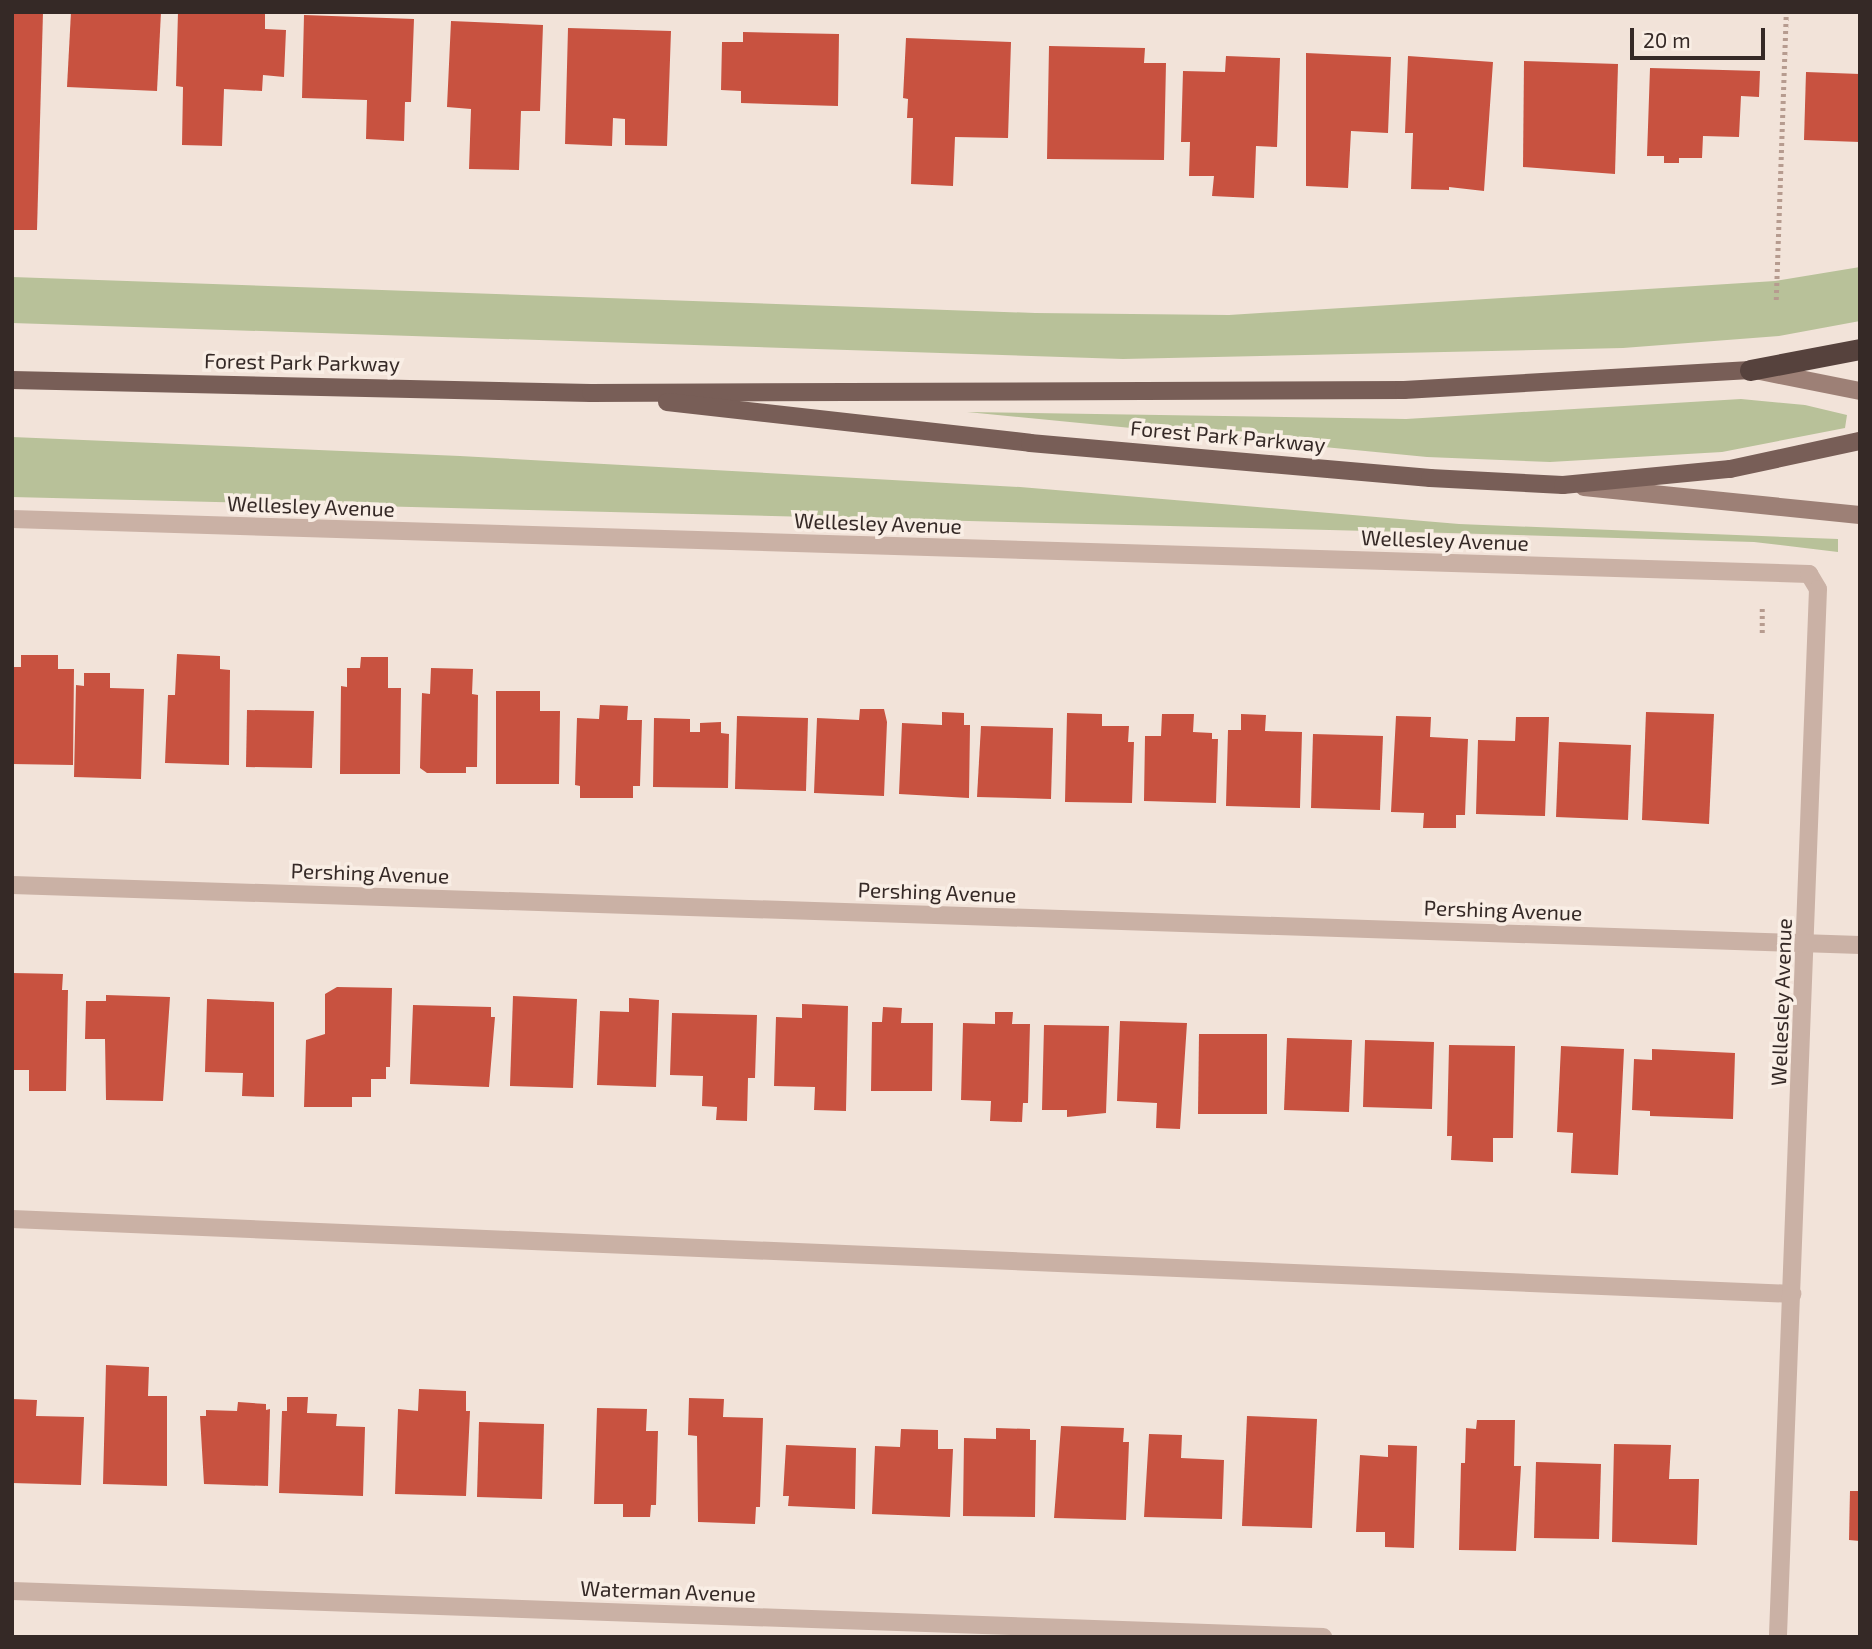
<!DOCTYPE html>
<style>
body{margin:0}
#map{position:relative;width:1872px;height:1649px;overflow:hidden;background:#f2e3d9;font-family:"Exo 2",sans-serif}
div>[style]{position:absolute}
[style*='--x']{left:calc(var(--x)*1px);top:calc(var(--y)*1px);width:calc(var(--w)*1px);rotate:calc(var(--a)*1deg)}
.green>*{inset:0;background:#b8c199}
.building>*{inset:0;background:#c85240}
.path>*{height:4.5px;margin-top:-2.25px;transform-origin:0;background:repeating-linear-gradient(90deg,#b69b8f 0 3.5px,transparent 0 7px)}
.lane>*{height:18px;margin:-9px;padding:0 9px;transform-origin:9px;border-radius:9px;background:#cab1a5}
.street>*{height:18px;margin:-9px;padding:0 9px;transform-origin:9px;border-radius:9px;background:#cab1a5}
.secondary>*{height:18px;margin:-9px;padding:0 9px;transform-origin:9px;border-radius:9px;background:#9d8076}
.primary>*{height:18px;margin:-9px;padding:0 9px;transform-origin:9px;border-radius:9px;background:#785e57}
.highway>*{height:21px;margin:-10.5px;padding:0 10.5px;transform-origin:10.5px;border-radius:10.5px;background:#56423d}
span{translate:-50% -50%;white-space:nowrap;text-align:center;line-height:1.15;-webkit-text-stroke:7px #f9eee5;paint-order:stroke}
.street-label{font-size:21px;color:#352926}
.frame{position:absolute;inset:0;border:14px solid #352926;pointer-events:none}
.scale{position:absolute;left:1630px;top:28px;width:135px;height:32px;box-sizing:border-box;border:4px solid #352926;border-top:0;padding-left:9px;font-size:21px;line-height:24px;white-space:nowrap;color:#352926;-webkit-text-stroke:5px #f9eee5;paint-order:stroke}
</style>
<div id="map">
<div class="green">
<div style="clip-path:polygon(1860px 267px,1860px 321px,1779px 336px,1623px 348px,1123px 359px,12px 323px,12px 277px,1035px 313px,1229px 315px,1775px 281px)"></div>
<div style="clip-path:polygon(1741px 399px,1805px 405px,1847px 415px,1845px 428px,1722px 452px,1550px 462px,1427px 457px,967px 412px,1406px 419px)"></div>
<div style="clip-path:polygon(12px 437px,460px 456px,1020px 487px,1459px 524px,1838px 539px,1838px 552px,1754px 542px,1448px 533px,12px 497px)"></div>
</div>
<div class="building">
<div style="clip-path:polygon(12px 12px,43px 12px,37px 230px,12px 230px)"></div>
<div style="clip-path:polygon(71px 12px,161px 12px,157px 91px,67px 87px)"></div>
<div style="clip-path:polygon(178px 12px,265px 14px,265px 29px,286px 30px,284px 77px,263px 75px,262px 91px,224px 89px,222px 146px,182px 145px,183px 87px,176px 86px)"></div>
<div style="clip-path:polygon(304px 15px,414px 19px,411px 102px,405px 102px,404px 141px,366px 139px,367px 100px,302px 98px)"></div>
<div style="clip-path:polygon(451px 21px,543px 25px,540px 111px,521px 111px,519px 170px,469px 169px,471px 109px,447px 107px)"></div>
<div style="clip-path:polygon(568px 28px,671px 31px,667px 146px,625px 145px,625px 119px,613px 118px,612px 146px,565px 144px)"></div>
<div style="clip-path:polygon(743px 32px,839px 34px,838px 106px,741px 103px,741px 91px,721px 90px,722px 42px,743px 42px)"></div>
<div style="clip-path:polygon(906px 38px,1011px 42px,1008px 138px,955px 137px,953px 186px,911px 184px,913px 118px,907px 118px,908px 99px,903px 98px)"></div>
<div style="clip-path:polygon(1049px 46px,1145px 48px,1144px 63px,1166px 63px,1164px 160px,1047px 159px)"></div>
<div style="clip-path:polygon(1306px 53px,1391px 57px,1388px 133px,1351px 131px,1348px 188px,1306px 186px)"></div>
<div style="clip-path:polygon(1226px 56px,1280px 58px,1277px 147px,1256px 146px,1254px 198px,1212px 196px,1214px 176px,1189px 176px,1190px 142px,1181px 142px,1183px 71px,1225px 72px)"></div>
<div style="clip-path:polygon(1408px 56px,1493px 62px,1484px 191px,1449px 187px,1449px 190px,1411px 189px,1413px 133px,1405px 133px)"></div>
<div style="clip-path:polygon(1524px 61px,1618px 64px,1615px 174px,1523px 167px)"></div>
<div style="clip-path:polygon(1650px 68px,1760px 71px,1759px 97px,1741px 96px,1739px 137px,1703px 136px,1702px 158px,1679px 158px,1679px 163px,1664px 163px,1664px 156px,1647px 156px)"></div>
<div style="clip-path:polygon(1806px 72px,1860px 74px,1860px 142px,1804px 140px)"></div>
<div style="clip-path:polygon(177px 654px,220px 656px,220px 669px,230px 670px,229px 765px,165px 763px,168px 695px,175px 695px)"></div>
<div style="clip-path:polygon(21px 655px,58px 655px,58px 669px,74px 669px,73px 765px,12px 764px,12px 667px,21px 667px)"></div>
<div style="clip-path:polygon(361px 657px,388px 657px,388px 688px,401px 688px,400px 774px,340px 774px,341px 686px,347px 687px,347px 668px,360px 668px)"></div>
<div style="clip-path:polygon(431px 668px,473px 669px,472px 694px,478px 695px,477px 767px,466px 767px,466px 773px,427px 773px,420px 768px,422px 693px,430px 694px)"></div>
<div style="clip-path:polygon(84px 673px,110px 673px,110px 688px,144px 689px,141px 779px,74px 777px,76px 685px,84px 686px)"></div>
<div style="clip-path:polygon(496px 691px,540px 691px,540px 711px,560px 711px,559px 784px,496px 784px)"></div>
<div style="clip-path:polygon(600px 705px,628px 706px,627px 720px,642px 720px,640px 786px,633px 786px,633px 798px,580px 798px,580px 786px,575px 785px,577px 718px,599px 719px)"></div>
<div style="clip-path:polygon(860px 709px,884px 709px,887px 722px,884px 796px,814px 793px,817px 718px,859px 720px)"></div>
<div style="clip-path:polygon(247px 710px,314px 711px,312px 768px,246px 767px)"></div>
<div style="clip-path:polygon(942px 712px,964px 713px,964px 725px,970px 725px,969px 798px,899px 794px,902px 723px,942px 725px)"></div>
<div style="clip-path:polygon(1646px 712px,1714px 714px,1709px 824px,1642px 820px)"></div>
<div style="clip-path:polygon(1067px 713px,1102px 714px,1102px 726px,1129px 726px,1128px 742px,1134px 742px,1132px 803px,1065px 802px)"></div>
<div style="clip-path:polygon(1162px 714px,1194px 714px,1193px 732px,1212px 733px,1212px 739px,1218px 739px,1216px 803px,1144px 801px,1145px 736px,1161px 736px)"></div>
<div style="clip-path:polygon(1241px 714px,1266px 715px,1265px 731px,1302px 732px,1300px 808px,1226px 806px,1228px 730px,1241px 730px)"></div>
<div style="clip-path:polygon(737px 716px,808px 718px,806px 791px,735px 789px)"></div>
<div style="clip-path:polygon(1396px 716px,1431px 717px,1430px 737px,1468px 739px,1465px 815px,1456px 815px,1456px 828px,1423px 828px,1424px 813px,1391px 812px)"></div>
<div style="clip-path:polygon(1516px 717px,1549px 717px,1545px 816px,1476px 814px,1478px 740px,1515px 741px)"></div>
<div style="clip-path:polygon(654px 718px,690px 719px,690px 732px,700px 732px,700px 723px,721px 722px,721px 733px,729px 734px,728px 788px,653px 787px)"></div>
<div style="clip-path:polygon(981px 726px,1053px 728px,1051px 799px,977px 797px)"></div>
<div style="clip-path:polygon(1313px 734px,1383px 736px,1380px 810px,1311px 808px)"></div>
<div style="clip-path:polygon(1559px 742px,1631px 745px,1628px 820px,1556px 817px)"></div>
<div style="clip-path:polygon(12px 973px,63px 974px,62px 990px,68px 990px,66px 1091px,29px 1091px,29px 1070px,12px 1070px)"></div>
<div style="clip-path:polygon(337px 987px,392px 988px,390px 1067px,386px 1067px,386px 1079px,371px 1079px,371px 1097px,352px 1097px,352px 1107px,304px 1107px,306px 1040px,325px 1034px,325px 994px)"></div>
<div style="clip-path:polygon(106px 995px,170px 997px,163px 1101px,106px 1100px,105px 1039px,85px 1039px,86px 1001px,106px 1001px)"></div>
<div style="clip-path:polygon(513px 996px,577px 999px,573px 1088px,510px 1086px)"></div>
<div style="clip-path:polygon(629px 998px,659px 1000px,656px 1087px,597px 1085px,600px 1011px,629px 1012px)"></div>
<div style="clip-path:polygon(207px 999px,274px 1002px,274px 1097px,242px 1096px,243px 1073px,205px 1072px)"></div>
<div style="clip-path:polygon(802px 1004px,848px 1006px,846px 1111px,814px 1110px,815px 1087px,774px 1086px,776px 1017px,802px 1018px)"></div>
<div style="clip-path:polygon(413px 1005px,491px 1007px,491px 1017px,495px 1017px,489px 1087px,410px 1084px)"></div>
<div style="clip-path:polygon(883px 1007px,902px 1008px,901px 1023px,933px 1023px,932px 1091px,871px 1091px,872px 1022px,882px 1022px)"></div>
<div style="clip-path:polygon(995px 1012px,1013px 1012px,1012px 1024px,1030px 1024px,1028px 1103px,1023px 1103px,1022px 1122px,990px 1121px,991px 1101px,961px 1100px,963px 1023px,995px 1024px)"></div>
<div style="clip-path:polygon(672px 1013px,757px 1015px,755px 1078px,748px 1078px,747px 1121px,716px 1120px,717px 1107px,702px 1106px,703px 1076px,670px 1075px)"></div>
<div style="clip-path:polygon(1120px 1021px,1187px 1023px,1180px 1129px,1156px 1128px,1157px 1103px,1117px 1101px)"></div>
<div style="clip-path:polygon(1044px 1025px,1109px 1026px,1106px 1113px,1067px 1117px,1067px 1110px,1042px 1110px)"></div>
<div style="clip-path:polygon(1199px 1034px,1267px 1034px,1267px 1114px,1198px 1114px)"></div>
<div style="clip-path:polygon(1287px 1038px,1352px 1040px,1349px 1112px,1284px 1110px)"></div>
<div style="clip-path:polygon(1365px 1040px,1434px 1042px,1432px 1109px,1363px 1107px)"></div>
<div style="clip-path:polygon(1449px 1045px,1515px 1046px,1513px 1138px,1493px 1138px,1493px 1162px,1451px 1160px,1452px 1136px,1447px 1136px)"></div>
<div style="clip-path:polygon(1561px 1046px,1624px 1049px,1618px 1175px,1571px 1173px,1573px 1133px,1557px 1132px)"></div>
<div style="clip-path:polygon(1652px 1049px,1735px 1053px,1733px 1119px,1650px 1116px,1650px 1111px,1632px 1110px,1634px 1059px,1652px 1060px)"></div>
<div style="clip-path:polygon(106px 1365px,149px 1367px,148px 1396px,167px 1396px,167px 1486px,103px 1484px)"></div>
<div style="clip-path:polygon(419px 1389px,466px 1391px,466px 1411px,470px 1411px,466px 1496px,395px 1494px,398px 1409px,418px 1411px)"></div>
<div style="clip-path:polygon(287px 1397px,308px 1397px,307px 1413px,337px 1414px,336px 1426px,365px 1427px,363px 1496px,279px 1493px,282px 1411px,287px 1411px)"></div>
<div style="clip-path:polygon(689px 1398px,724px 1399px,723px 1417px,763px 1418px,760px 1507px,756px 1507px,755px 1524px,698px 1522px,697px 1436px,688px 1435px)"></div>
<div style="clip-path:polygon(12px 1399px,37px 1400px,36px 1416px,84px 1417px,81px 1485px,12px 1483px)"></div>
<div style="clip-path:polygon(238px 1402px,266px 1404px,266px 1410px,270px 1409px,268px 1486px,204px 1484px,200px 1416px,206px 1416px,206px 1410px,237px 1411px)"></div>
<div style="clip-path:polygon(597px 1408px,647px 1409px,646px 1431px,658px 1431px,656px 1505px,651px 1505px,650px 1517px,623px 1517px,623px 1504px,594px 1504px)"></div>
<div style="clip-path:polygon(1247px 1416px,1317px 1419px,1312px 1528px,1242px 1526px)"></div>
<div style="clip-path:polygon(1477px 1420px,1515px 1420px,1514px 1466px,1521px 1466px,1516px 1551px,1459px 1550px,1461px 1463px,1465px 1463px,1466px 1428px,1476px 1429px)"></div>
<div style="clip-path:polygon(479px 1422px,544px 1424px,542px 1499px,477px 1497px)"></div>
<div style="clip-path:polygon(1061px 1426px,1124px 1428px,1123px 1442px,1129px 1442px,1126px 1520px,1054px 1518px)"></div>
<div style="clip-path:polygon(996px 1428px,1030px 1429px,1030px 1440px,1036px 1440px,1035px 1517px,963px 1516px,964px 1438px,996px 1439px)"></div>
<div style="clip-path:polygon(901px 1429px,938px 1430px,938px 1449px,953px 1449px,950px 1517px,872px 1514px,875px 1446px,900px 1447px)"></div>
<div style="clip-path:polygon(1149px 1434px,1182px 1435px,1181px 1458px,1224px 1460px,1222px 1519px,1144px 1517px)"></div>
<div style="clip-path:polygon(1614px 1444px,1671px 1445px,1669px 1479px,1699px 1479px,1697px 1545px,1612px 1542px)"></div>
<div style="clip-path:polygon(786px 1445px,856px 1448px,855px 1509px,788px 1506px,789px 1496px,783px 1496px)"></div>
<div style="clip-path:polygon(1388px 1445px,1417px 1446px,1414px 1548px,1385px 1547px,1385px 1532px,1356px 1532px,1360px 1455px,1388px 1457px)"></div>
<div style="clip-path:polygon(1536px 1462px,1601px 1464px,1599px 1539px,1534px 1538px)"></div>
<div style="clip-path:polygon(1850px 1491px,1860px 1491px,1860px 1541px,1849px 1540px)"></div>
</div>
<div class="path">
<div style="--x:1776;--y:300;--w:288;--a:-88"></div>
<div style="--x:1762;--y:633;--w:27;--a:-90"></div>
</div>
<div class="lane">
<div style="--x:12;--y:1219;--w:1782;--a:2.41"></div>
</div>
<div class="street">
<div style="--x:12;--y:519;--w:1798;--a:1.75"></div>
<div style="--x:1809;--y:574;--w:17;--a:59"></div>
<div style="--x:1818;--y:589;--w:1049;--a:92.19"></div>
<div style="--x:12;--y:885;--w:1849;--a:1.86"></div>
<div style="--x:12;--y:1591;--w:1312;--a:2.01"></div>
</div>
<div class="secondary">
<div style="--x:1760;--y:371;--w:102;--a:11.3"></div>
<div style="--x:1584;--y:487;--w:277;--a:5.8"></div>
</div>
<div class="primary">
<div style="--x:12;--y:380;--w:579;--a:1.29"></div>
<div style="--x:591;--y:393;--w:813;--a:-0.21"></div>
<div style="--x:1404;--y:390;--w:347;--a:-3.3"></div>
<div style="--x:667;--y:402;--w:365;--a:6.4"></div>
<div style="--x:1030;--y:443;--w:402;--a:5"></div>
<div style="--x:1430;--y:478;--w:133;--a:3"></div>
<div style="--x:1563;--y:485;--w:168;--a:-5.5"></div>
<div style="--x:1730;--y:469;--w:133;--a:-12.2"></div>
</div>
<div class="highway">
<div style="--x:1750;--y:370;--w:112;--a:-10.8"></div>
</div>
<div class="street-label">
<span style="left:302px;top:362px;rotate:1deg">Forest Park Parkway</span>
<span style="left:1228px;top:436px;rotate:5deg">Forest Park Parkway</span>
<span style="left:311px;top:506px;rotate:2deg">Wellesley Avenue</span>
<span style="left:878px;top:523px;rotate:2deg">Wellesley Avenue</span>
<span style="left:1445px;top:540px;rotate:2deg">Wellesley Avenue</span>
<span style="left:370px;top:873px;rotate:2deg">Pershing Avenue</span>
<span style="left:937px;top:892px;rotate:2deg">Pershing Avenue</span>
<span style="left:1503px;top:910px;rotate:2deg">Pershing Avenue</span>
<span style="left:1781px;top:1002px;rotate:-88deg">Wellesley Avenue</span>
<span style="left:668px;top:1591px;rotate:2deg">Waterman Avenue</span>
</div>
<div class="frame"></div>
<div class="scale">20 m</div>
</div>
